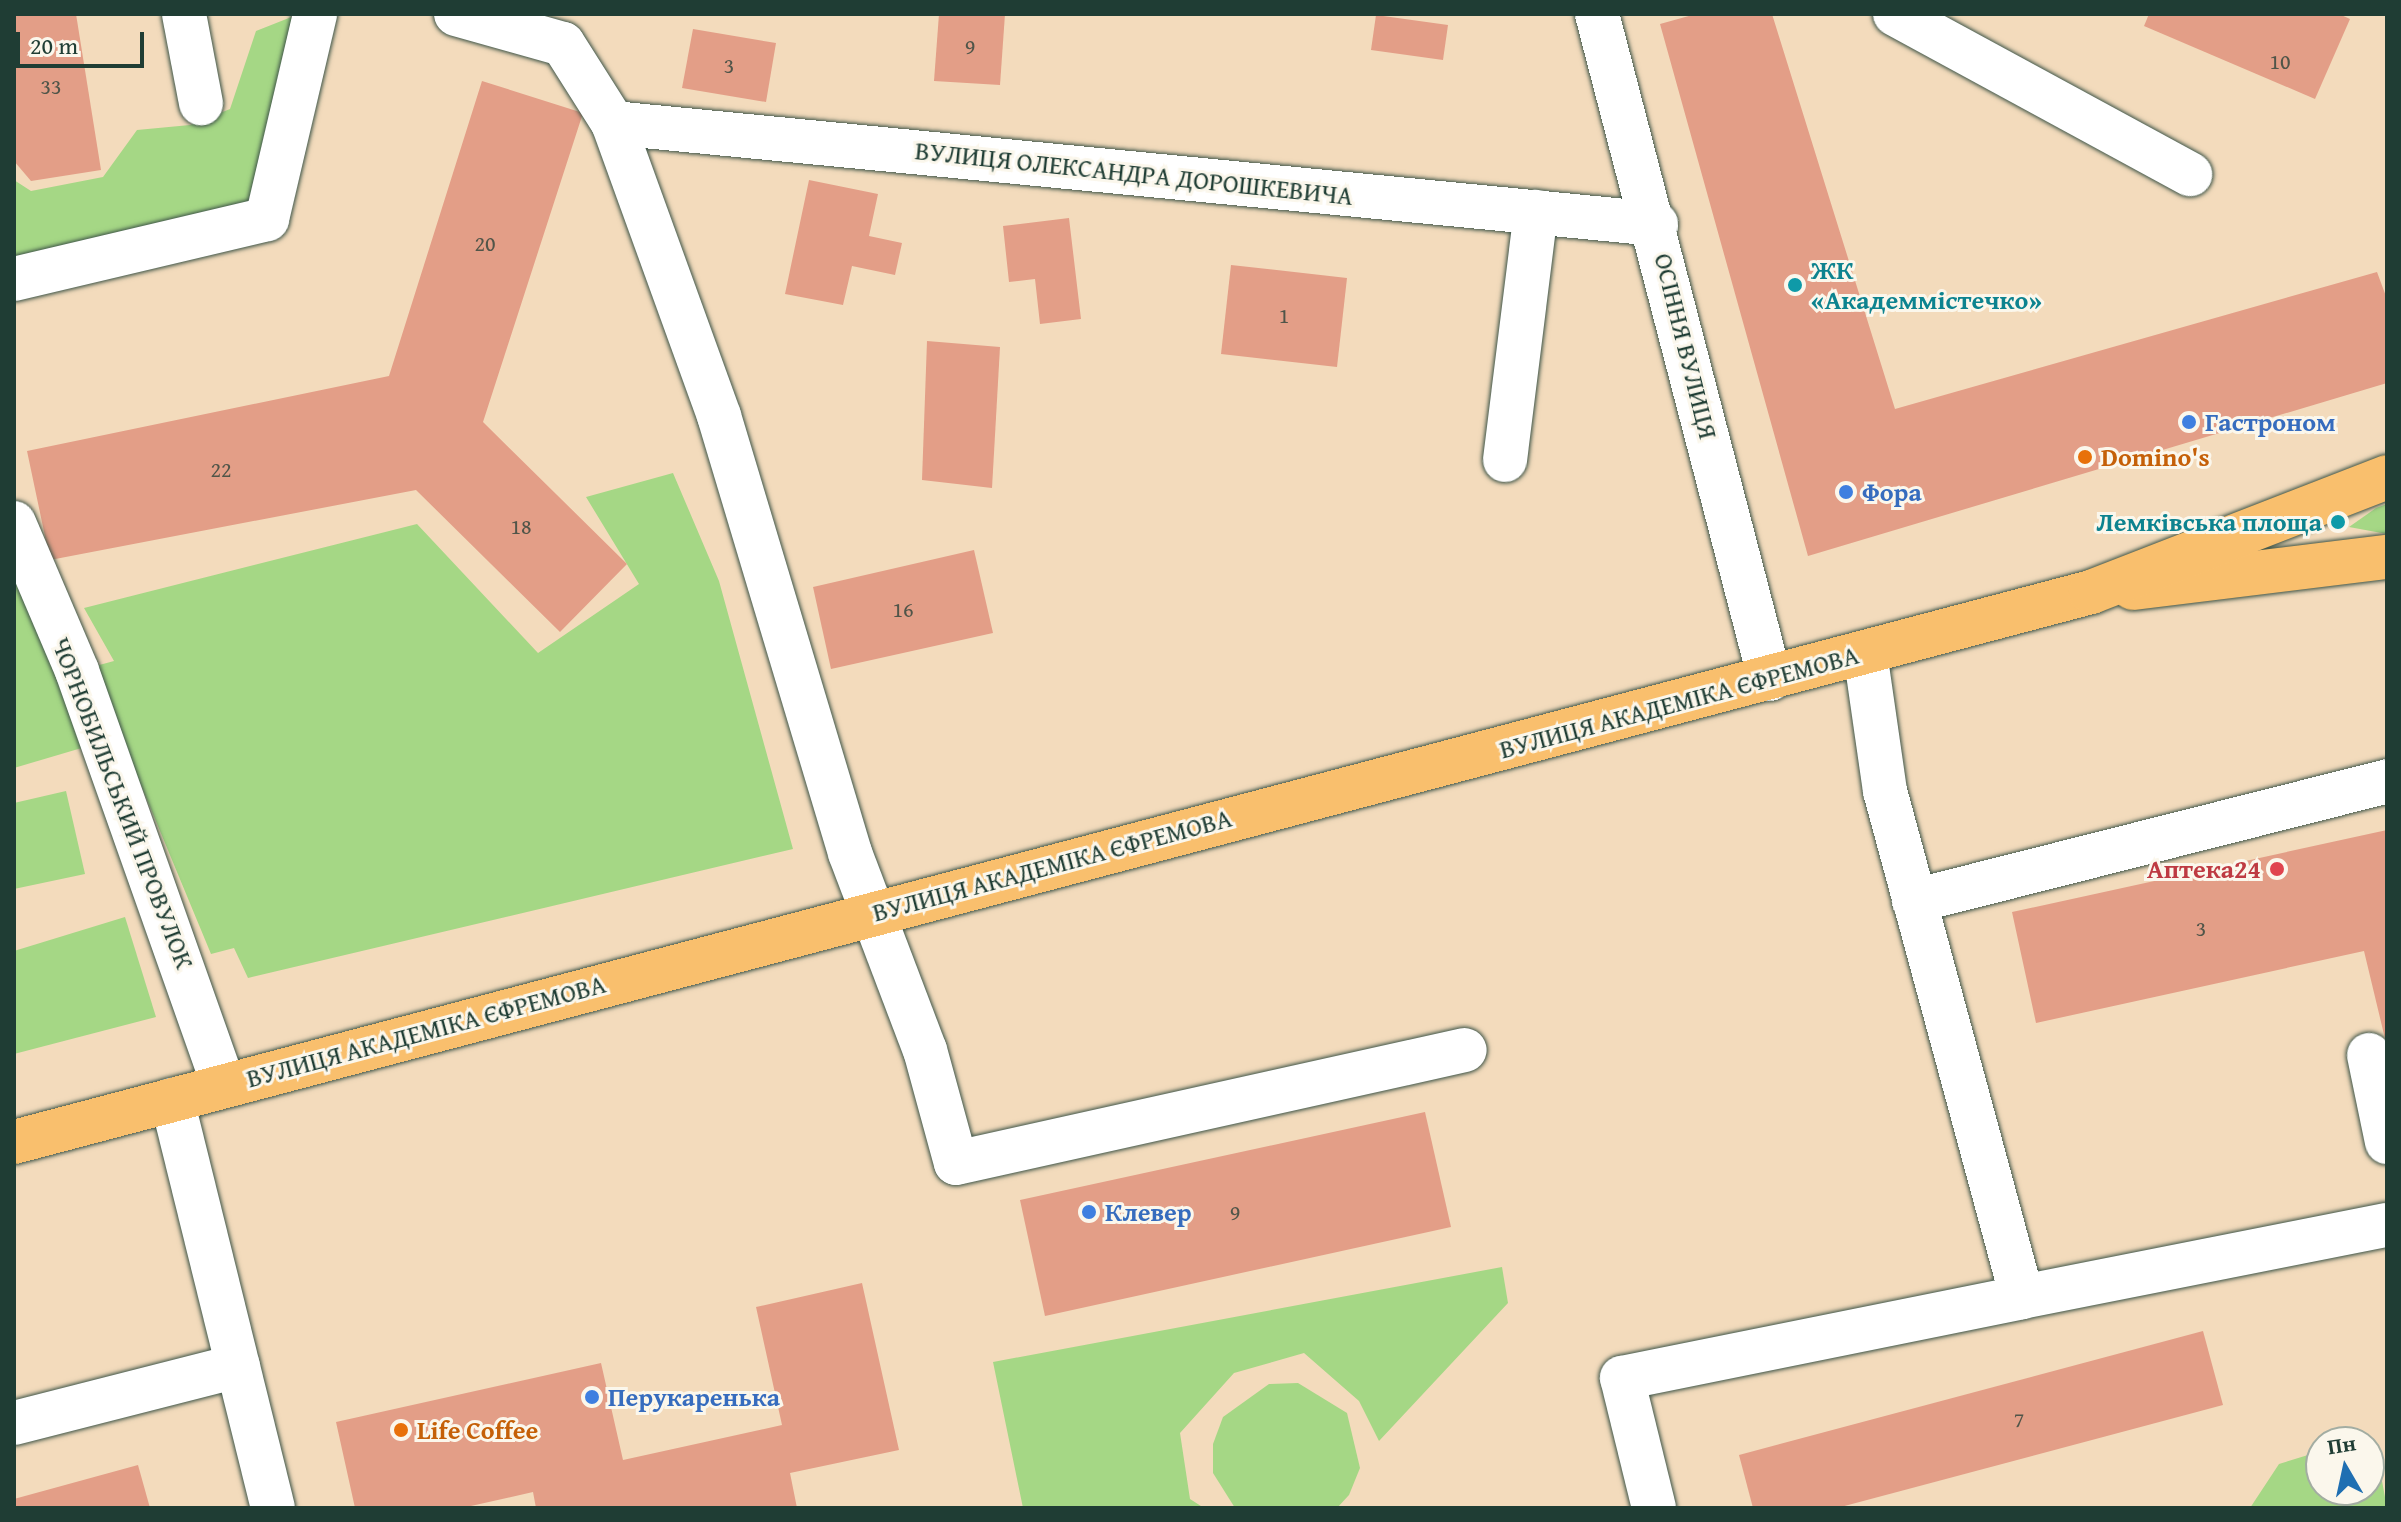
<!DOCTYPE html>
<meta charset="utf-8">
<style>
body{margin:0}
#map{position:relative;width:2401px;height:1522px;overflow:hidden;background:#f3dbbc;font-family:"Gentium Book Plus",serif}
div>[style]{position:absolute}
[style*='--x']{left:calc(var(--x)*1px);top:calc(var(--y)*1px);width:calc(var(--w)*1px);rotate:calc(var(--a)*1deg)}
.green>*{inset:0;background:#a5d785}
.building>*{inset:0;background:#e39e87}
.roads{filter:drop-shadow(0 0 2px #3f5548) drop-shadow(0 0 2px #3f5548)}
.minor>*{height:44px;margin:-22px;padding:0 22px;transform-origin:22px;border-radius:22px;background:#fff}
.major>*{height:44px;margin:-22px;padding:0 22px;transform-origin:22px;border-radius:22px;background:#f9bf6d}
.dots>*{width:22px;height:22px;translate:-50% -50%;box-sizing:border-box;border:4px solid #fbf7ec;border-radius:50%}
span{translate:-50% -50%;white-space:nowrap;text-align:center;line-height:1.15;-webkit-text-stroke:6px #fbf7ec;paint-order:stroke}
.number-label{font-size:22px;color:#505549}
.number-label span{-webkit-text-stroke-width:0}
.street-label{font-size:26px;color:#1f3d34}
.culture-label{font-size:26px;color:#0d838f;font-weight:700}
.left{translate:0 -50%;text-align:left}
.right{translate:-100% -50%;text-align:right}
.shop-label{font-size:26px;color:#366cbe;font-weight:700}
.food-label{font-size:26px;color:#c56008;font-weight:700}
.health-label{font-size:26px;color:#be3a42;font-weight:700}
.frame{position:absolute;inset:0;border:16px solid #1f3d34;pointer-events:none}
.north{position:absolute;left:2305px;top:1426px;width:80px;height:80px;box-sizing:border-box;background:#fbf7ec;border:2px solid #a3ada2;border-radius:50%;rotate:351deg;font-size:22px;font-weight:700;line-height:32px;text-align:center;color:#1f3d34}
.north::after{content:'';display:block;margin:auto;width:28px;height:36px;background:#1f6fb2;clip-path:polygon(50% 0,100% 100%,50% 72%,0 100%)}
.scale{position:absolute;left:16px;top:32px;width:128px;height:36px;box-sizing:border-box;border:4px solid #1f3d34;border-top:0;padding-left:10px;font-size:24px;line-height:28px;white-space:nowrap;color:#1f3d34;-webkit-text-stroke:6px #fbf7ec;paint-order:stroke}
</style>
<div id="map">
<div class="green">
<div style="clip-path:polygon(299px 14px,254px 214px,14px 271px,14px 180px,31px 191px,103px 177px,137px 130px,190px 125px,230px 109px,256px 31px)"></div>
<div style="clip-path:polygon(673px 473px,719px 581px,793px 849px,248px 978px,234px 948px,211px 954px,92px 667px,114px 661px,84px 608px,417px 524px,538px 653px,639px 584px,586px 497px)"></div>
<div style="clip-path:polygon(2387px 504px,2387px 534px,2349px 527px,2376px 508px)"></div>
<div style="clip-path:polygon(14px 562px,85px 747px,14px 768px)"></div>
<div style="clip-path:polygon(66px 791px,85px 874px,14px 889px,14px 803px)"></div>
<div style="clip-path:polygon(125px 917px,156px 1017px,14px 1054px,14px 951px)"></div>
<div style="clip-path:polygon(1502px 1267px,1508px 1303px,1379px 1441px,1359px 1401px,1304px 1353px,1234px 1373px,1180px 1433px,1190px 1499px,1204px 1508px,1023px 1508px,993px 1362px)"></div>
<div style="clip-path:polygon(1298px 1383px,1347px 1413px,1360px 1468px,1349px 1495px,1337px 1508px,1235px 1508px,1213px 1473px,1213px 1444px,1223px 1417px,1269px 1384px)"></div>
<div style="clip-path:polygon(2321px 1451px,2321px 1490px,2369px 1490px,2369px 1469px,2382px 1481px,2387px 1508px,2250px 1508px,2279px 1464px)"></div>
</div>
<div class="building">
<div style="clip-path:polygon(14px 14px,76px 14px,101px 170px,31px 181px,14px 161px)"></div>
<div style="clip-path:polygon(939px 14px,1005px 14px,1000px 85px,934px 81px)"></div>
<div style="clip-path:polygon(1696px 14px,1772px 14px,1895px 409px,2377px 272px,2387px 299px,2387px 383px,1808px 556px,1660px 24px)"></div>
<div style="clip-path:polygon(2149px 14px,2339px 14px,2350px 19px,2315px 99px,2144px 26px)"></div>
<div style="clip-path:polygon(1376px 15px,1448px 25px,1443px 60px,1371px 50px)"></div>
<div style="clip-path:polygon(693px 29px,776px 43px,766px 102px,682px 88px)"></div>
<div style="clip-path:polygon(482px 81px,583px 113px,483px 422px,627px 564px,560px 632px,416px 490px,50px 560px,27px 451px,389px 376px)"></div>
<div style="clip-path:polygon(809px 180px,878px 194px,869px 236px,902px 243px,895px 275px,852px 266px,843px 305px,785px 294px)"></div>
<div style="clip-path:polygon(1069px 218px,1081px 319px,1040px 324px,1035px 279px,1009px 282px,1003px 226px)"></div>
<div style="clip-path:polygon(1231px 265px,1347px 278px,1337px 367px,1221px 354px)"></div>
<div style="clip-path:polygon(927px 341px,1000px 347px,992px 488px,922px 480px)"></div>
<div style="clip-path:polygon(974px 550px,993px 633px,831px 669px,813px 587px)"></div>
<div style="clip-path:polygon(2387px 830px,2387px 1047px,2364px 951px,2036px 1023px,2012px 912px)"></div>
<div style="clip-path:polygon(1425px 1112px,1451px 1227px,1045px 1316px,1020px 1200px)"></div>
<div style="clip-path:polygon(862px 1283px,899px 1450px,790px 1473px,797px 1508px,536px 1508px,533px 1492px,462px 1508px,355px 1508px,336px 1422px,601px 1363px,623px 1460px,782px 1425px,756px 1307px)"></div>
<div style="clip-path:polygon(2203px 1331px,2223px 1405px,1837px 1508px,1753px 1508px,1739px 1455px)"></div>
<div style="clip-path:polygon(138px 1465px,150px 1508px,14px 1508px,14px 1499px)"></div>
</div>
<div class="roads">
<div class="minor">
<div style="--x:184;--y:14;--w:91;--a:79.2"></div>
<div style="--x:456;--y:14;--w:111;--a:15.7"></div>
<div style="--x:563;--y:44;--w:93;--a:57.7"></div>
<div style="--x:613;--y:123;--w:312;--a:70.1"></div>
<div style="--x:719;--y:416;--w:456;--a:73.3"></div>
<div style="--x:850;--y:853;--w:211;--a:69.2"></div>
<div style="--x:925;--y:1050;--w:117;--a:74.7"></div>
<div style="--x:956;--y:1163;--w:521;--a:-12.52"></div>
<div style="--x:1597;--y:14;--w:687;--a:75.42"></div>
<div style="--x:1895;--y:14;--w:336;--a:28.5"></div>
<div style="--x:613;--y:123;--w:1048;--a:5.53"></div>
<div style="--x:14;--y:279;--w:260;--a:-13.3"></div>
<div style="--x:267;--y:219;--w:211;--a:-76.8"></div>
<div style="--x:1505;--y:460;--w:250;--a:-82.9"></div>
<div style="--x:14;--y:523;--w:161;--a:66.9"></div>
<div style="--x:77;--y:671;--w:439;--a:70.5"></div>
<div style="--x:1914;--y:901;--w:488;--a:-14.2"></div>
<div style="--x:2369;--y:1055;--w:89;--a:78.3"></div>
<div style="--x:172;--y:1100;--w:420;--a:76.1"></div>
<div style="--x:2022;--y:1297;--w:372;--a:-11.2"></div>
<div style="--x:14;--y:1423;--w:231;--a:-14.3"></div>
<div style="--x:1654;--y:1508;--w:134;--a:-103.8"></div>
<div style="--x:1622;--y:1378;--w:408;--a:-11.4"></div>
<div style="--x:2022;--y:1297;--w:524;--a:-105.15"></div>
<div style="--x:1885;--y:791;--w:139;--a:-98.2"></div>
</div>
<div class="major">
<div style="--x:2133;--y:588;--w:256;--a:-7"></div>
<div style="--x:14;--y:1142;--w:2149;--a:-14.83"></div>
<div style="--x:2091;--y:592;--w:318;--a:-21.2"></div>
</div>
</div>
<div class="dots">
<div style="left:1795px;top:285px;background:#0f9aa8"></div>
<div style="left:2189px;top:422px;background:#3f7fe0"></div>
<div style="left:2085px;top:457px;background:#e8710a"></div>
<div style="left:1846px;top:492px;background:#3f7fe0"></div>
<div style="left:2338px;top:522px;background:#0f9aa8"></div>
<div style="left:2277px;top:869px;background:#e0444e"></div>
<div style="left:1089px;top:1212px;background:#3f7fe0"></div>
<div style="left:592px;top:1397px;background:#3f7fe0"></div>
<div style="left:401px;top:1430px;background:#e8710a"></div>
</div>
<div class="number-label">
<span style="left:970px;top:47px">9</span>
<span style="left:2280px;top:62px">10</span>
<span style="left:729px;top:66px">3</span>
<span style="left:51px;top:87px">33</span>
<span style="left:485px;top:244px">20</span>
<span style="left:1284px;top:316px">1</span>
<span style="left:221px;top:470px">22</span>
<span style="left:521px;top:527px">18</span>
<span style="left:903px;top:610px">16</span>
<span style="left:2201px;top:929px">3</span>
<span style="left:1235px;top:1213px">9</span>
<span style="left:2019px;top:1420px">7</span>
</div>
<div class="street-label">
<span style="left:1134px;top:173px;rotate:6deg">ВУЛИЦЯ ОЛЕКСАНДРА ДОРОШКЕВИЧА</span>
<span style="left:1686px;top:346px;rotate:76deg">ОСІННЯ ВУЛИЦЯ</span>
<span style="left:1679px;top:702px;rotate:-15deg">ВУЛИЦЯ АКАДЕМІКА ЄФРЕМОВА</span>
<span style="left:123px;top:803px;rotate:69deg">ЧОРНОБИЛЬСЬКИЙ ПРОВУЛОК</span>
<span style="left:1052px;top:865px;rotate:-15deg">ВУЛИЦЯ АКАДЕМІКА ЄФРЕМОВА</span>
<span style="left:426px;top:1031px;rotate:-15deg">ВУЛИЦЯ АКАДЕМІКА ЄФРЕМОВА</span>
</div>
<div class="culture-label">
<span class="left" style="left:1811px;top:285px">ЖК<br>«Академмістечко»</span>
<span class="right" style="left:2322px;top:522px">Лемківська площа</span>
</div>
<div class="shop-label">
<span class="left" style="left:2205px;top:422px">Гастроном</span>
<span class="left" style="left:1862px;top:492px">Фора</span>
<span class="left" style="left:1105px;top:1212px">Клевер</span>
<span class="left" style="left:608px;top:1397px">Перукаренька</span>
</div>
<div class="food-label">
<span class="left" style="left:2101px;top:457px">Domino's</span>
<span class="left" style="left:417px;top:1430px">Life Coffee</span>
</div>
<div class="health-label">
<span class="right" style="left:2261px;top:869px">Аптека24</span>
</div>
<div class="frame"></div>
<div class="north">Пн</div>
<div class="scale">20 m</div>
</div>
